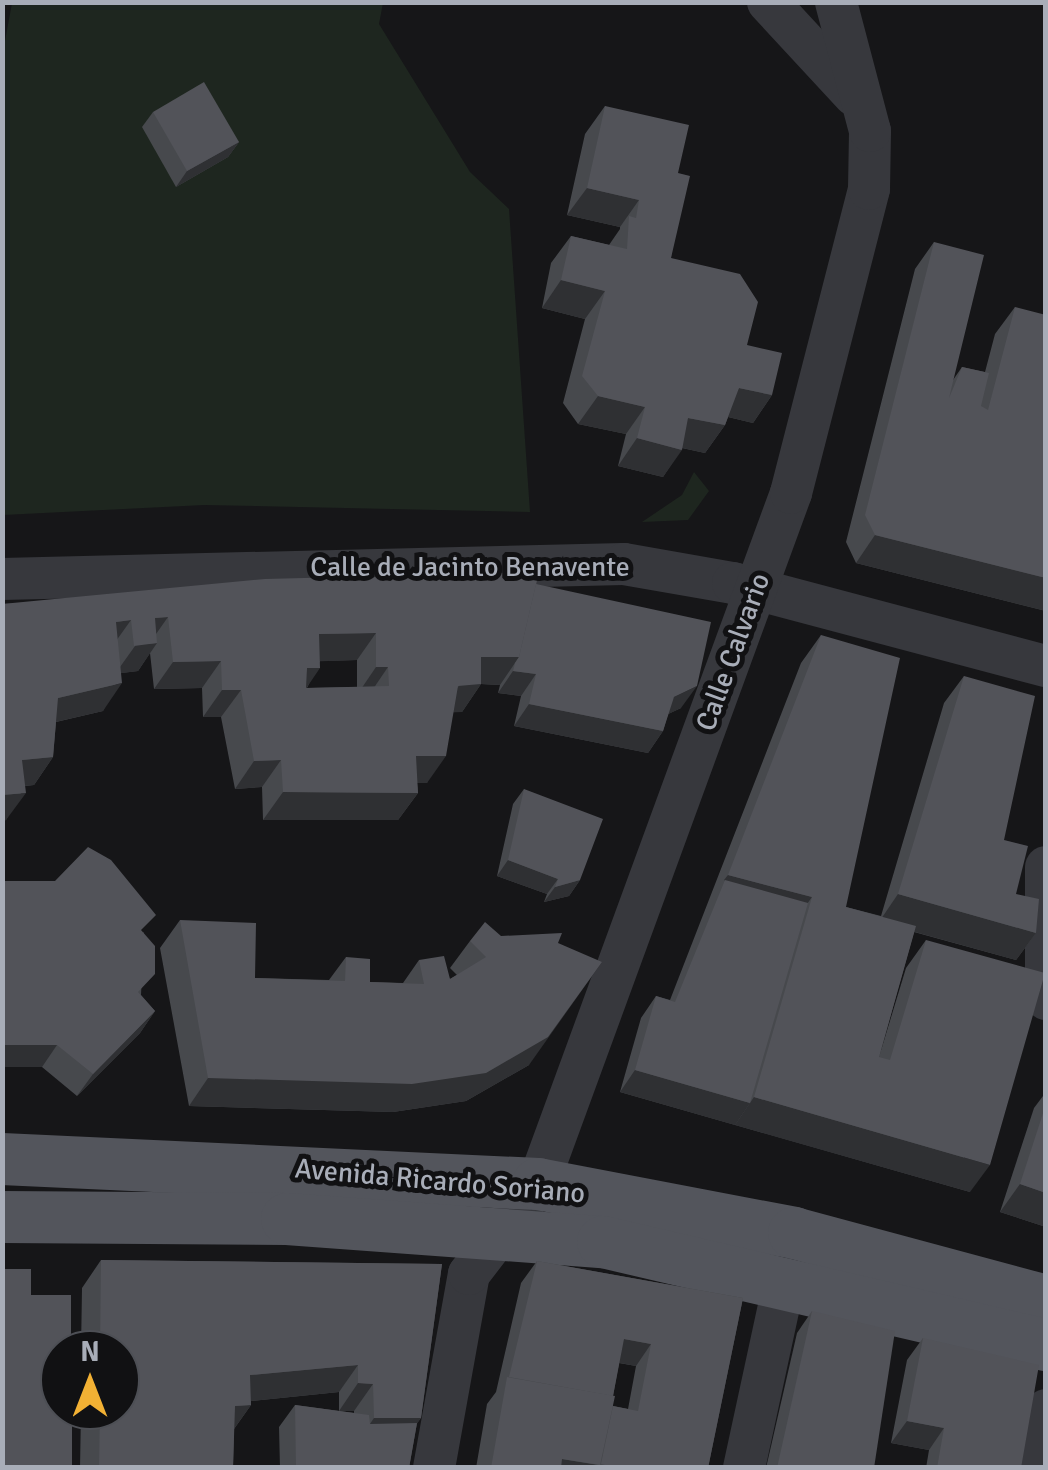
<!DOCTYPE html>
<style>
body{margin:0}
#map{position:relative;width:1048px;height:1470px;overflow:hidden;background:#161618;font-family:Signika,sans-serif}
div>[style]{position:absolute}
[style*='--x']{left:calc(var(--x)*1px);top:calc(var(--y)*1px);width:calc(var(--w)*1px);rotate:calc(var(--a)*1deg)}
.green>*{inset:0;background:#1e261f}
.minor>*{height:42px;margin:-21px;padding:0 21px;transform-origin:21px;border-radius:21px;background:#37383d}
.major>*{height:52px;margin:-26px;padding:0 26px;transform-origin:26px;border-radius:26px;background:#53555c}
.wall>*{inset:0;background:#47494d}
.shaded-wall>*{inset:0;background:#2f3033}
.building>*{inset:0;background:#525359}
span{translate:-50% -50%;white-space:nowrap;text-align:center;line-height:1.15;-webkit-text-stroke:10px #111113;paint-order:stroke}
.street-label{font-size:28px;color:#a8adb8}
.frame{position:absolute;inset:0;border:5px solid #a8adb8;pointer-events:none}
.north{position:absolute;left:40px;top:1330px;width:100px;height:100px;box-sizing:border-box;background:#111113;border:2px solid #4d4f55;border-radius:50%;rotate:0deg;font-size:28px;font-weight:700;line-height:40px;text-align:center;color:#a8adb8}
.north::after{content:'';display:block;margin:auto;width:35px;height:45px;background:#f2b134;clip-path:polygon(50% 0,100% 100%,50% 72%,0 100%)}
</style>
<div id="map">
<div class="green">
<div style="clip-path:polygon(12px 3px,383px 3px,379px 24px,470px 172px,509px 209px,530px 512px,204px 505px,3px 515px,2px 57px)"></div>
<div style="clip-path:polygon(694px 472px,709px 491px,688px 520px,642px 522px,682px 495px)"></div>
</div>
<div class="minor">
<div style="--x:768;--y:2;--w:127;--a:47.2"></div>
<div style="--x:2;--y:579;--w:622;--a:-1.38"></div>
<div style="--x:624;--y:564;--w:111;--a:9.9"></div>
<div style="--x:733;--y:583;--w:324;--a:14.9"></div>
<div style="--x:1046;--y:867;--w:132;--a:90"></div>
<div style="--x:434;--y:1468;--w:197;--a:-79.8"></div>
<div style="--x:469;--y:1274;--w:113;--a:-52.5"></div>
<div style="--x:538;--y:1184;--w:736;--a:-69.89"></div>
<div style="--x:791;--y:493;--w:314;--a:-75.6"></div>
<div style="--x:869;--y:189;--w:58;--a:-89"></div>
<div style="--x:870;--y:131;--w:133;--a:-104.8"></div>
<div style="--x:744;--y:1468;--w:193;--a:-77.8"></div>
<div style="--x:1035;--y:1468;--w:59;--a:-79.3"></div>
</div>
<div class="major">
<div style="--x:2;--y:1159;--w:537;--a:2.67"></div>
<div style="--x:538;--y:1184;--w:261;--a:10.8"></div>
<div style="--x:794;--y:1233;--w:261;--a:15.1"></div>
<div style="--x:2;--y:1217;--w:285;--a:0.4"></div>
<div style="--x:287;--y:1219;--w:317;--a:4.2"></div>
<div style="--x:603;--y:1242;--w:455;--a:13.1"></div>
</div>
<div class="wall">
<div style="clip-path:polygon(605px 106px,678px 173px,671px 258px,747px 345px,772px 395px,753px 423px,728px 417px,725px 425px,705px 453px,682px 448px,663px 477px,618px 466px,626px 434px,578px 424px,563px 403px,585px 319px,542px 308px,551px 263px,571px 236px,609px 245px,620px 229px,620px 227px,567px 215px,585px 134px)"></div>
<div style="clip-path:polygon(153px 112px,239px 142px,228px 157px,176px 187px,142px 127px)"></div>
<div style="clip-path:polygon(934px 242px,953px 380px,962px 367px,985px 372px,995px 334px,1015px 307px,1046px 611px,856px 563px,846px 542px,915px 269px)"></div>
<div style="clip-path:polygon(evenodd,536px 584px,681px 708px,668px 714px,663px 731px,648px 753px,514px 726px,521px 696px,498px 693px,500px 685px,481px 684px,462px 712px,453px 712px,427px 783px,417px 783px,418px 793px,398px 820px,263px 820px,262px 787px,235px 789px,221px 717px,203px 717px,202px 688px,154px 689px,150px 653px,138px 671px,121px 673px,103px 711px,56px 722px,53px 757px,34px 785px,25px 786px,6px 820px,2px 821px,2px 604px,536px 584px,357px 660px,357px 687px,307px 688px,320px 661px,357px 660px)"></div>
<div style="clip-path:polygon(821px 635px,846px 907px,881px 916px,944px 703px,964px 676px,1016px 894px,1036px 933px,1016px 960px,914px 932px,879px 1057px,906px 968px,926px 940px,970px 1192px,620px 1092px,641px 1018px,656px 996px,670px 1000px,801px 663px)"></div>
<div style="clip-path:polygon(524px 789px,580px 880px,569px 896px,544px 902px,547px 894px,497px 876px,513px 804px)"></div>
<div style="clip-path:polygon(180px 920px,255px 978px,329px 980px,346px 957px,370px 982px,403px 983px,419px 960px,450px 979px,457px 975px,450px 968px,470px 941px,501px 936px,558px 943px,529px 1065px,466px 1101px,393px 1112px,189px 1106px,160px 948px)"></div>
<div style="clip-path:polygon(144px 932px,141px 995px,155px 1011px,140px 1033px,77px 1096px,42px 1067px,2px 1067px)"></div>
<div style="clip-path:polygon(1046px 1092px,1046px 1227px,1000px 1212px,1034px 1108px)"></div>
<div style="clip-path:polygon(101px 1260px,442px 1264px,421px 1418px,417px 1423px,409px 1468px,280px 1468px,279px 1427px,295px 1405px,354px 1413px,354px 1411px,339px 1411px,339px 1392px,251px 1401px,251px 1405px,234px 1429px,233px 1468px,80px 1468px,81px 1410px,120px 1410px,120px 1350px,81px 1350px,82px 1288px)"></div>
<div style="clip-path:polygon(evenodd,537px 1261px,743px 1298px,708px 1468px,476px 1468px,487px 1404px,496px 1392px,521px 1283px,537px 1261px,619px 1363px,636px 1366px,628px 1409px,613px 1406px,613px 1396px,619px 1363px)"></div>
<div style="clip-path:polygon(812px 1311px,874px 1468px,766px 1468px,797px 1333px)"></div>
<div style="clip-path:polygon(923px 1338px,1021px 1468px,926px 1468px,929px 1450px,891px 1443px,907px 1360px)"></div>
</div>
<div class="shaded-wall">
<div style="clip-path:polygon(239px 142px,228px 157px,176px 187px,187px 171px)"></div>
<div style="clip-path:polygon(587px 188px,639px 200px,620px 227px,567px 215px)"></div>
<div style="clip-path:polygon(561px 280px,605px 291px,585px 319px,542px 308px)"></div>
<div style="clip-path:polygon(739px 388px,772px 395px,753px 423px,720px 415px)"></div>
<div style="clip-path:polygon(598px 396px,645px 407px,626px 434px,578px 424px)"></div>
<div style="clip-path:polygon(688px 418px,725px 425px,705px 453px,669px 445px)"></div>
<div style="clip-path:polygon(637px 438px,682px 450px,663px 477px,618px 466px)"></div>
<div style="clip-path:polygon(875px 535px,1046px 578px,1046px 611px,856px 563px)"></div>
<div style="clip-path:polygon(168px 617px,149px 644px,157px 643px,138px 671px,115px 674px,155px 618px)"></div>
<div style="clip-path:polygon(131px 620px,111px 648px,116px 622px)"></div>
<div style="clip-path:polygon(376px 633px,357px 660px,300px 662px,319px 634px)"></div>
<div style="clip-path:polygon(481px 657px,519px 657px,500px 685px,481px 684px,462px 712px,438px 713px)"></div>
<div style="clip-path:polygon(221px 661px,202px 688px,154px 689px,173px 662px)"></div>
<div style="clip-path:polygon(376px 667px,388px 667px,369px 695px,357px 695px)"></div>
<div style="clip-path:polygon(307px 668px,320px 668px,301px 696px)"></div>
<div style="clip-path:polygon(513px 671px,536px 674px,521px 696px,498px 693px)"></div>
<div style="clip-path:polygon(122px 683px,103px 711px,38px 726px,58px 698px)"></div>
<div style="clip-path:polygon(697px 686px,681px 708px,658px 719px,674px 697px)"></div>
<div style="clip-path:polygon(222px 690px,241px 690px,221px 717px,203px 717px)"></div>
<div style="clip-path:polygon(529px 704px,663px 731px,648px 753px,514px 726px)"></div>
<div style="clip-path:polygon(416px 756px,446px 756px,427px 783px,397px 783px)"></div>
<div style="clip-path:polygon(53px 757px,34px 785px,3px 788px,22px 760px)"></div>
<div style="clip-path:polygon(281px 760px,262px 787px,235px 789px,254px 761px)"></div>
<div style="clip-path:polygon(283px 792px,418px 793px,398px 820px,263px 820px)"></div>
<div style="clip-path:polygon(26px 793px,6px 820px,2px 821px,2px 795px)"></div>
<div style="clip-path:polygon(508px 860px,558px 879px,547px 894px,497px 876px)"></div>
<div style="clip-path:polygon(728px 875px,812px 897px,792px 925px,724px 880px)"></div>
<div style="clip-path:polygon(580px 880px,569px 896px,544px 902px,555px 887px)"></div>
<div style="clip-path:polygon(898px 894px,1036px 933px,1016px 960px,879px 922px)"></div>
<div style="clip-path:polygon(602px 962px,529px 1065px,466px 1101px,393px 1112px,189px 1106px,208px 1078px)"></div>
<div style="clip-path:polygon(155px 1011px,140px 1033px,77px 1096px,93px 1074px)"></div>
<div style="clip-path:polygon(2px 1045px,57px 1045px,42px 1067px,2px 1067px)"></div>
<div style="clip-path:polygon(635px 1070px,750px 1103px,735px 1125px,620px 1092px)"></div>
<div style="clip-path:polygon(754px 1097px,990px 1165px,970px 1192px,735px 1125px)"></div>
<div style="clip-path:polygon(1020px 1184px,1046px 1193px,1046px 1227px,1000px 1212px)"></div>
<div style="clip-path:polygon(624px 1339px,651px 1344px,636px 1366px,609px 1361px)"></div>
<div style="clip-path:polygon(358px 1365px,339px 1392px,231px 1403px,250px 1375px)"></div>
<div style="clip-path:polygon(358px 1383px,373px 1384px,354px 1411px,339px 1411px)"></div>
<div style="clip-path:polygon(251px 1405px,231px 1433px,235px 1406px)"></div>
<div style="clip-path:polygon(374px 1418px,421px 1418px,402px 1445px,355px 1446px)"></div>
<div style="clip-path:polygon(907px 1421px,944px 1428px,929px 1450px,891px 1443px)"></div>
<div style="clip-path:polygon(562px 1459px,616px 1468px,556px 1468px)"></div>
</div>
<div class="building">
<div style="clip-path:polygon(204px 82px,239px 142px,187px 171px,153px 112px)"></div>
<div style="clip-path:polygon(605px 106px,689px 125px,678px 173px,690px 176px,671px 258px,740px 274px,758px 302px,747px 345px,782px 353px,772px 395px,739px 388px,725px 425px,688px 418px,682px 450px,637px 438px,645px 407px,598px 396px,582px 376px,605px 291px,561px 280px,571px 236px,627px 249px,629px 216px,636px 218px,639px 200px,587px 188px)"></div>
<div style="clip-path:polygon(934px 242px,984px 255px,949px 398px,962px 367px,989px 373px,981px 406px,988px 410px,1015px 307px,1046px 315px,1046px 578px,875px 535px,865px 515px)"></div>
<div style="clip-path:polygon(evenodd,539px 572px,519px 657px,481px 657px,481px 684px,458px 686px,446px 756px,416px 756px,418px 793px,283px 792px,281px 760px,254px 761px,241px 690px,222px 690px,221px 661px,173px 662px,168px 617px,155px 618px,157px 643px,134px 646px,131px 620px,116px 622px,122px 683px,58px 698px,53px 757px,22px 760px,26px 793px,2px 795px,2px 604px,265px 579px,539px 572px,376px 633px,376px 667px,388px 667px,389px 686px,306px 688px,307px 668px,320px 668px,319px 634px,376px 633px)"></div>
<div style="clip-path:polygon(536px 584px,711px 622px,697px 686px,674px 697px,663px 731px,529px 704px,536px 674px,513px 671px,515px 663px,519px 657px)"></div>
<div style="clip-path:polygon(821px 635px,900px 658px,846px 907px,916px 926px,879px 1057px,890px 1060px,926px 940px,1045px 973px,990px 1165px,754px 1097px,812px 897px,728px 875px)"></div>
<div style="clip-path:polygon(964px 676px,1035px 696px,1004px 840px,1028px 846px,1016px 894px,1039px 899px,1036px 933px,898px 894px)"></div>
<div style="clip-path:polygon(524px 789px,603px 819px,580px 880px,555px 887px,558px 879px,508px 860px)"></div>
<div style="clip-path:polygon(88px 847px,111px 860px,156px 915px,141px 930px,155px 946px,155px 974px,138px 992px,155px 1011px,93px 1074px,57px 1045px,2px 1045px,2px 881px,55px 881px)"></div>
<div style="clip-path:polygon(725px 880px,808px 903px,750px 1103px,635px 1070px,656px 996px,675px 1002px)"></div>
<div style="clip-path:polygon(180px 920px,256px 923px,255px 978px,345px 981px,346px 957px,370px 959px,370px 982px,424px 984px,419px 960px,444px 956px,450px 979px,486px 957px,470px 941px,485px 922px,501px 936px,562px 933px,558px 943px,602px 962px,548px 1037px,486px 1073px,412px 1084px,208px 1078px)"></div>
<div style="clip-path:polygon(1046px 1104px,1046px 1193px,1020px 1184px)"></div>
<div style="clip-path:polygon(101px 1260px,442px 1264px,421px 1418px,374px 1418px,373px 1384px,358px 1383px,358px 1365px,250px 1375px,251px 1405px,235px 1406px,233px 1468px,99px 1468px,100px 1410px,120px 1410px,120px 1350px,100px 1350px)"></div>
<div style="clip-path:polygon(537px 1261px,743px 1298px,708px 1468px,616px 1468px,601px 1464px,613px 1406px,638px 1411px,651px 1344px,624px 1339px,613px 1396px,509px 1377px)"></div>
<div style="clip-path:polygon(2px 1269px,31px 1269px,31px 1295px,71px 1295px,71px 1350px,60px 1350px,60px 1410px,72px 1410px,72px 1468px,2px 1468px)"></div>
<div style="clip-path:polygon(812px 1311px,895px 1331px,874px 1468px,777px 1468px)"></div>
<div style="clip-path:polygon(923px 1338px,1039px 1365px,1021px 1468px,937px 1468px,944px 1428px,907px 1421px)"></div>
<div style="clip-path:polygon(507px 1377px,615px 1396px,600px 1465px,562px 1459px,561px 1468px,491px 1468px)"></div>
<div style="clip-path:polygon(295px 1405px,369px 1415px,370px 1424px,417px 1423px,409px 1468px,296px 1468px)"></div>
</div>
<div class="street-label">
<span style="left:470px;top:567px">Calle de Jacinto Benavente</span>
<span style="left:733px;top:652px;rotate:-70deg">Calle Calvario</span>
<span style="left:440px;top:1181px;rotate:5deg">Avenida Ricardo Soriano</span>
</div>
<div class="frame"></div>
<div class="north">N</div>
</div>
